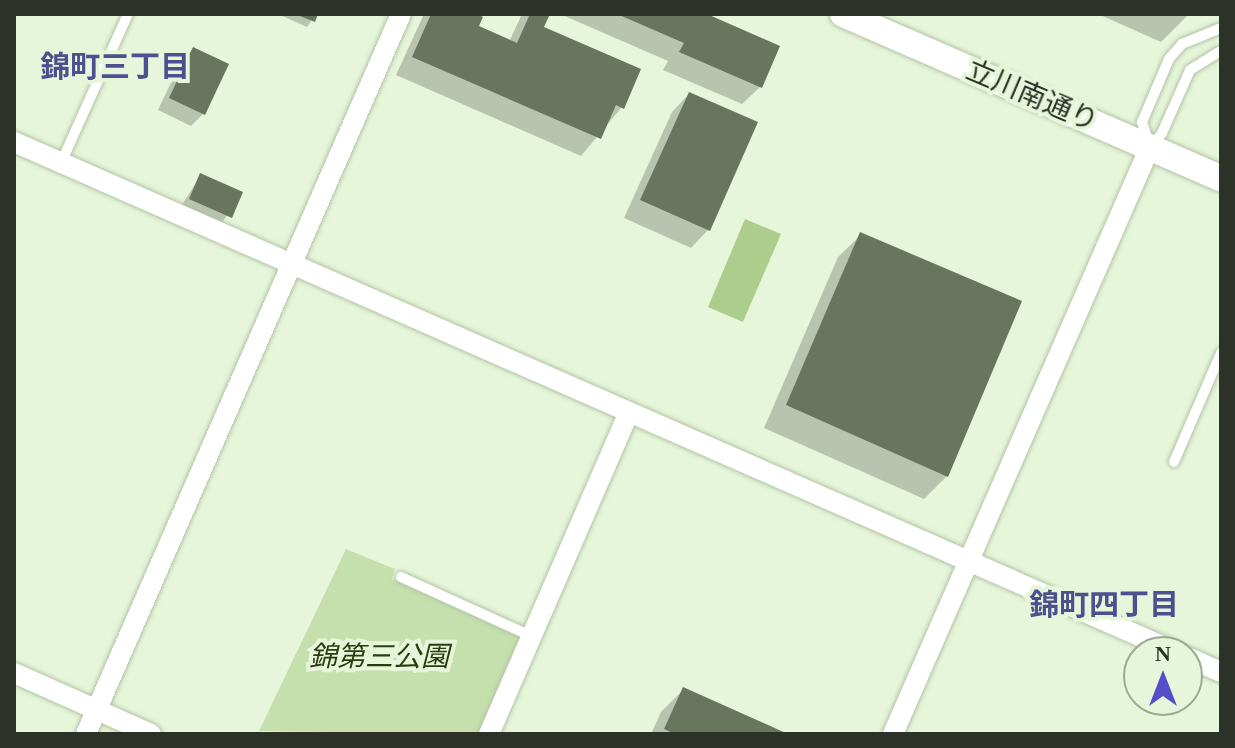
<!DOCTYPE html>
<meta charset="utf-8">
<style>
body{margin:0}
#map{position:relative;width:1235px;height:748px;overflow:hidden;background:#e7f6da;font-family:"Times New Roman","Noto Sans JP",serif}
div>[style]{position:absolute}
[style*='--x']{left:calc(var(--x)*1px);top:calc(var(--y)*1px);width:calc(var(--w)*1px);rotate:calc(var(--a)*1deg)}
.green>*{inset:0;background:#c5e0ac}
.water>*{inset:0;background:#accd8b}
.shadow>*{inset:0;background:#0003}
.building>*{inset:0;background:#69765d}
.roads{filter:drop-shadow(0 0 2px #b4c3a7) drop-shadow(0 0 2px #b4c3a7)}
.service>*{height:10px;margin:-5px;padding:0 5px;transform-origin:5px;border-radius:5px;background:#fff}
.minor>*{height:20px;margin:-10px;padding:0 10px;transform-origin:10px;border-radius:10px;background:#fff}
.tertiary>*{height:26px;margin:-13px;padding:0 13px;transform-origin:13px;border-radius:13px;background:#fff}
span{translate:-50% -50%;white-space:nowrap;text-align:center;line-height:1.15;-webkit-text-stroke:8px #e7f6da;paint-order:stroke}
.street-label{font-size:28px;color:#2c3227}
.park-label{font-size:28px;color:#293d0e;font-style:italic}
.neighbourhood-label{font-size:30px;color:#4d508e;font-weight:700}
.frame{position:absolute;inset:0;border:16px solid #2c3227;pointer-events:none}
.north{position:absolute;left:1123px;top:636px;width:80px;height:80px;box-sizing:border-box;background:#e7f6da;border:2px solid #9ca892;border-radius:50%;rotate:0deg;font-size:22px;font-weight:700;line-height:32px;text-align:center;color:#2c3227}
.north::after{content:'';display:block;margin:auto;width:28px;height:36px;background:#554fc7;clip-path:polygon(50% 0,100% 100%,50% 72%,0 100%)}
</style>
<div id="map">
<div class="green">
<div style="clip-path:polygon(346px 549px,395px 569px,392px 579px,522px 638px,479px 734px,259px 731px)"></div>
</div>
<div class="water">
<div style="clip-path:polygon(745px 219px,781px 234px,743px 322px,708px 307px)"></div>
</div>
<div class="shadow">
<div style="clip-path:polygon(278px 14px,316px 14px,307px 27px)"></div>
<div style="clip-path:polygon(424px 14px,472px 14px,476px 27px,509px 42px,522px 14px,547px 14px,541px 28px,622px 107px,581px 156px,396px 75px)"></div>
<div style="clip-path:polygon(560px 14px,702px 14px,760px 87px,742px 104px,663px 70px,668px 61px)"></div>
<div style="clip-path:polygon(1098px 14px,1189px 14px,1161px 42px)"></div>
<div style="clip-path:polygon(193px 49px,203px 114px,191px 126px,158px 110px,181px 61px)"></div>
<div style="clip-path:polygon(689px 94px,708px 230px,691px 248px,624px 218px,672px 112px)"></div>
<div style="clip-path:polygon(201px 175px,241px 193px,218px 229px,178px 211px)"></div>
<div style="clip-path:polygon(861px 235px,947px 476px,924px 499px,764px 428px,838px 257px)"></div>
<div style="clip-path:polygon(683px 690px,783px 734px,651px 734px,661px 712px)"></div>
</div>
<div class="building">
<div style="clip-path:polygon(295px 14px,318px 14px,315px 22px)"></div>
<div style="clip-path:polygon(431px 14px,477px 14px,483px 17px,479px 26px,517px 43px,530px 14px,550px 14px,544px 27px,641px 69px,624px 109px,616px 105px,601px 139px,412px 57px)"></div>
<div style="clip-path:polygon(617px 14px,707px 14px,780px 46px,762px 88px,679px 52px,684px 43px)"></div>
<div style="clip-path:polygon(193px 47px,229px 64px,205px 115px,169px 98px)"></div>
<div style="clip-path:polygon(689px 92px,758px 122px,710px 231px,640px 200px)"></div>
<div style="clip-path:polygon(200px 173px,243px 192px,232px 218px,189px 199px)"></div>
<div style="clip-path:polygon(860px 232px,1022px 301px,948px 477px,786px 405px)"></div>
<div style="clip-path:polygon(683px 687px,788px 734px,675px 734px,664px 729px)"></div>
</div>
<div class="roads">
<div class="service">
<div style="--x:1221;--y:28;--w:42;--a:157.7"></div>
<div style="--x:1182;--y:44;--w:20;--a:131"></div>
<div style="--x:1169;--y:59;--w:69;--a:113.2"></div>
<div style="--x:1142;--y:122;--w:26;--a:72"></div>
<div style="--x:1150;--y:147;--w:18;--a:-49"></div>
<div style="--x:1162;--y:133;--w:69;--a:-66"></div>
<div style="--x:1190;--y:70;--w:36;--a:-32"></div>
<div style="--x:61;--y:163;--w:163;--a:-65.8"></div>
<div style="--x:1174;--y:462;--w:119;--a:-66.7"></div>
<div style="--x:401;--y:577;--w:143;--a:24.4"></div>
</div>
<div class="minor">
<div style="--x:14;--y:142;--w:1269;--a:23.7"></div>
<div style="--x:1187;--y:657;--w:37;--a:24"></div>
<div style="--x:14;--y:673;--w:150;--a:24"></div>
<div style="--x:86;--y:734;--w:786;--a:-66.37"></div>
<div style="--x:489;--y:734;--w:351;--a:-66.5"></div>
<div style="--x:893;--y:734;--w:641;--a:-66.36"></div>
</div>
<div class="tertiary">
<div style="--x:843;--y:14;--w:412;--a:23.5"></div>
</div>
</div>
<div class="street-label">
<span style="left:1032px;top:96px;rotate:23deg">立川南通り</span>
</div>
<div class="park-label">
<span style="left:379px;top:657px">錦第三公園</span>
</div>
<div class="neighbourhood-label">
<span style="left:115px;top:67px">錦町三丁目</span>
<span style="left:1104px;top:605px">錦町四丁目</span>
</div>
<div class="frame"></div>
<div class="north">N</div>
</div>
